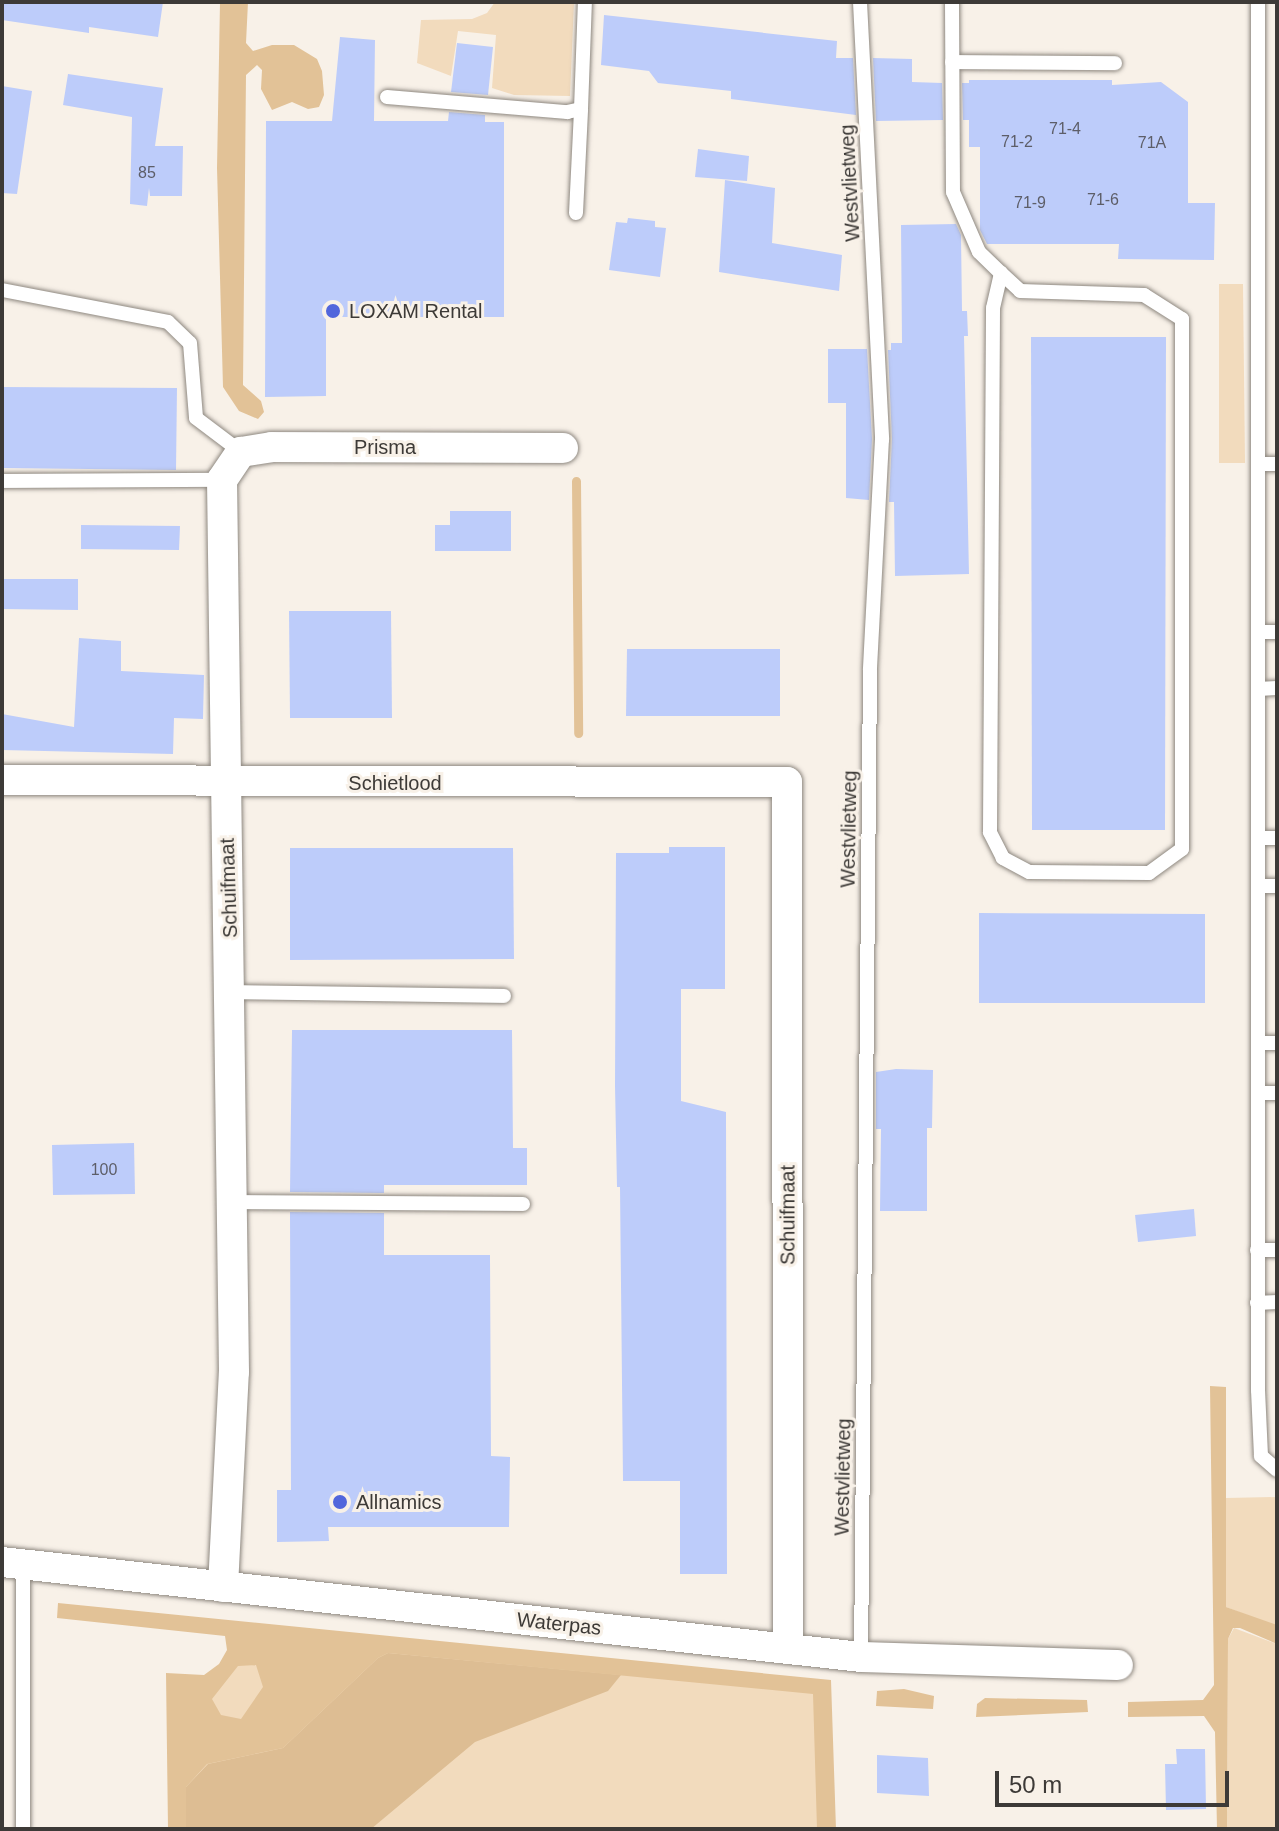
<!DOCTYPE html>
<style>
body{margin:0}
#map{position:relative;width:1279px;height:1831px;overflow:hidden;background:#f8f1e8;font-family:Arial,sans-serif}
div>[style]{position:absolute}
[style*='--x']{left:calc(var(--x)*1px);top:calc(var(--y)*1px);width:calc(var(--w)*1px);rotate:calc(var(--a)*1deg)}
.green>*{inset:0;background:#f2dbbd}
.forest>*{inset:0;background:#ddbd93}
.water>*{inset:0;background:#e2c297}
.stream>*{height:9px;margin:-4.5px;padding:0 4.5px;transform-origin:4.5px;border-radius:4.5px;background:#e2c297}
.building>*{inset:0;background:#bdccfa}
.roads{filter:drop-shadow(0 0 2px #8e8880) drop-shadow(0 0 2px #8e8880)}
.service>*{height:14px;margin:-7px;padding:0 7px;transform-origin:7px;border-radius:7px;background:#fff}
.minor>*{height:30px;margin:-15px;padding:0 15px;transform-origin:15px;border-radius:15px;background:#fff}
.dots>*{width:22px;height:22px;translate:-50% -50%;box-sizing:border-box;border:4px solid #f8f1e8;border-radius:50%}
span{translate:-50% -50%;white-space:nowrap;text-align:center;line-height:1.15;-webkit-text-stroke:6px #f8f1e8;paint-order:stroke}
.number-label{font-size:16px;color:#5d5e68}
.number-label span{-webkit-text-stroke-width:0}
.street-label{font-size:20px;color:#3d3a37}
.poi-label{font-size:20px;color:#3d3a37}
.left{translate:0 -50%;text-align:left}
.frame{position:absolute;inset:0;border:4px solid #3d3a37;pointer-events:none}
.scale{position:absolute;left:995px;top:1771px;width:234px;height:36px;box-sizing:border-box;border:4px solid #3d3a37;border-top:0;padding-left:10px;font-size:24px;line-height:28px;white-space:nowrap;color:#3d3a37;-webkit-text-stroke:6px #f8f1e8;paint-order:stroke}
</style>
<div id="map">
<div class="green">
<div style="clip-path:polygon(495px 2px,574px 2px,570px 96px,514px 95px,492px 88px,496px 35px,458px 31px,451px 76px,417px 63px,421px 20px,472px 19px,487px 13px)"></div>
<div style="clip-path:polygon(1219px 284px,1243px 284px,1245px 463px,1219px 463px)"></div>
<div style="clip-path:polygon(1277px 1497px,1277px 1627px,1226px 1607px,1226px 1498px)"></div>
<div style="clip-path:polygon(1234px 1628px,1277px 1644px,1277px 1829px,1227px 1829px,1228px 1639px)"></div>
<div style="clip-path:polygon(283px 1634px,826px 1686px,828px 1829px,177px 1829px,176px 1695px)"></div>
</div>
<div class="forest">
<div style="clip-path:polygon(388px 1653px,621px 1675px,608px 1691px,475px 1742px,371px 1829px,186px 1829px,186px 1787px,208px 1764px,283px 1748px,378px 1658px)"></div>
</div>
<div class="water">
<div style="clip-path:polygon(220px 2px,248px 2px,246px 43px,253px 51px,272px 45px,294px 45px,317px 59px,322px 71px,324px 95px,319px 107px,308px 109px,292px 102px,272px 110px,261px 89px,262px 70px,257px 65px,246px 75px,243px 385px,261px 401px,264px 412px,258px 419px,239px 411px,223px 387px,217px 168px)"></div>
<div style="clip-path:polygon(1210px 1386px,1226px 1387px,1226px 1607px,1277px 1625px,1277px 1644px,1240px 1628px,1233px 1628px,1228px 1639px,1227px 1829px,1217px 1829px,1215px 1732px,1204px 1716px,1128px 1717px,1128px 1702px,1203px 1700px,1214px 1685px)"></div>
<div style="clip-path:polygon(evenodd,58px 1603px,831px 1680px,836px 1829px,817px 1829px,813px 1694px,388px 1653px,378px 1658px,283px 1748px,207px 1764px,186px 1787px,186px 1829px,168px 1829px,166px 1673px,204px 1675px,219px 1664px,227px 1650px,225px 1636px,57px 1618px,58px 1603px,256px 1665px,263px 1687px,241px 1719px,221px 1715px,212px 1699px,238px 1666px,256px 1665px)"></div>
<div style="clip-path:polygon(904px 1689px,934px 1696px,933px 1709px,876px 1706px,877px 1691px)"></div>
<div style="clip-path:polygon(985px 1698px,1087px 1700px,1088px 1712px,976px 1717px,977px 1704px)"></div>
</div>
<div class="stream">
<div style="--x:576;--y:481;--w:252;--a:89.5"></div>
</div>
<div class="building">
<div style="clip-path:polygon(2px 2px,163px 2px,158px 37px,89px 27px,89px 33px,2px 20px)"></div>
<div style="clip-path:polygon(604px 15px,837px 41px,836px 58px,853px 58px,856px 115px,731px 99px,731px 91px,658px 83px,649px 71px,601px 65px)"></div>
<div style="clip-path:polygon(340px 37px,375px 40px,374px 121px,448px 121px,449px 112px,485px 115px,485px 122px,504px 122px,504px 317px,326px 317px,326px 396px,265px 397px,266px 121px,332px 121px)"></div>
<div style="clip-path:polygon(457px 43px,493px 47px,488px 95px,451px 92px)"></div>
<div style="clip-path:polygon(873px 58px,912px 59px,912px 82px,942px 83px,943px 120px,876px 121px)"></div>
<div style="clip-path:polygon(68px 74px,163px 88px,155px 146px,183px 146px,182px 196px,150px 196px,149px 188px,147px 206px,130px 204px,132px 117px,63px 105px)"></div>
<div style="clip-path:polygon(969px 80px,1112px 80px,1112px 85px,1161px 82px,1188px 102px,1188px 203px,1215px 203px,1214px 260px,1118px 259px,1119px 244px,987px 244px,980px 230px,980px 147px,969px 147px,969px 120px,963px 120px,962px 83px,969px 83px)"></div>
<div style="clip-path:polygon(2px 86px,32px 91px,17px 194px,2px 193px)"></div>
<div style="clip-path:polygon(698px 149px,749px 156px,747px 181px,695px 177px)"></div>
<div style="clip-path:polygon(725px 180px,775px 188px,772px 243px,842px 255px,839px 291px,719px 272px)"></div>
<div style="clip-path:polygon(628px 218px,655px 221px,655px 227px,666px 228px,660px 277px,609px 270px,616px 222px,627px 223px)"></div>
<div style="clip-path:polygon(956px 224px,961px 235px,962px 311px,967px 311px,968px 336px,964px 336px,969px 574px,895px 576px,894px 502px,889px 502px,892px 439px,888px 350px,891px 350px,891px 343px,902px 343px,901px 225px)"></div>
<div style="clip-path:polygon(1031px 337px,1166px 337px,1165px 830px,1032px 830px)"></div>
<div style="clip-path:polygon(828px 349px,867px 349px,872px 439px,869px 500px,846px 498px,846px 403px,828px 403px)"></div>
<div style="clip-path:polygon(2px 387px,177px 388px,176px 470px,2px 468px)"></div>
<div style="clip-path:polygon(450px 511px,511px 511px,511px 551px,435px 551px,435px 525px,450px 525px)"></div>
<div style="clip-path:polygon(81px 525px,180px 526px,179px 550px,81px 549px)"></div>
<div style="clip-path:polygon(2px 579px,78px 579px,78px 610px,2px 609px)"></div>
<div style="clip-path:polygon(289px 611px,391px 611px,392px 718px,290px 718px)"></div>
<div style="clip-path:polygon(79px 638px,121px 641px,121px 671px,204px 675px,203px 719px,174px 718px,173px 754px,2px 750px,2px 714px,74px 727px)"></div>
<div style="clip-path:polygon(627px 649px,780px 649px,780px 716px,626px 716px)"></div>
<div style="clip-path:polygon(669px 847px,725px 847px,725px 989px,681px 989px,681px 1101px,726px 1112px,727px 1574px,680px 1574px,680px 1481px,623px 1481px,620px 1187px,617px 1187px,615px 1086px,616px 853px,669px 853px)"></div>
<div style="clip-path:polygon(290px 848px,513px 848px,514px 959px,290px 960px)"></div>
<div style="clip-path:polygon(979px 913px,1205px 914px,1205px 1003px,979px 1003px)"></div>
<div style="clip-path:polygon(292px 1030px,512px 1030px,513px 1148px,527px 1148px,527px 1185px,384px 1185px,384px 1193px,290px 1192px)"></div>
<div style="clip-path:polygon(896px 1069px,933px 1070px,932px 1128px,927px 1128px,927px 1211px,880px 1211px,881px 1129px,876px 1129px,876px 1072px)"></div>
<div style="clip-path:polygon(134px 1143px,135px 1194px,53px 1195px,52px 1145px)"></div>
<div style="clip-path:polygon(1194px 1209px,1196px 1236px,1138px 1242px,1135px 1215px)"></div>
<div style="clip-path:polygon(290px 1212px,384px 1213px,384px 1255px,490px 1255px,491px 1456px,510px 1457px,509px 1527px,328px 1527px,329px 1541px,277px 1542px,277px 1490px,291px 1490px)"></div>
<div style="clip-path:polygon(1176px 1749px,1205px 1749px,1206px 1809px,1166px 1810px,1165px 1764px,1177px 1764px)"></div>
<div style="clip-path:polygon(877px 1755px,928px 1758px,929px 1796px,877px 1793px)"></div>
</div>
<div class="roads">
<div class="service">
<div style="--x:860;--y:2;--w:438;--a:87.1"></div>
<div style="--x:882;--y:439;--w:231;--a:93"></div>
<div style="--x:870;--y:670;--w:987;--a:90.52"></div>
<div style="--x:952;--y:2;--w:190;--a:89.7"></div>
<div style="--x:953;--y:192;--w:65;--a:66.6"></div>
<div style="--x:979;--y:252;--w:30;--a:44"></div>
<div style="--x:1001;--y:273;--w:26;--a:43"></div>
<div style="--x:1020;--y:291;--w:124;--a:1.8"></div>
<div style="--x:1144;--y:295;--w:45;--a:32.3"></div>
<div style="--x:1182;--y:319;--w:530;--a:90"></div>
<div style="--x:1182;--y:849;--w:41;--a:144"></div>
<div style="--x:1149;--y:873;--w:120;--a:-179.5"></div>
<div style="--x:1029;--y:872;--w:30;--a:-152"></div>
<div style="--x:1003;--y:858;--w:29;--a:-117"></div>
<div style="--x:990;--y:832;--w:524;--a:-89.67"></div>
<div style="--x:993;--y:308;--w:36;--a:-77"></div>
<div style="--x:1258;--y:2;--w:1388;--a:90"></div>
<div style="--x:1258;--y:1390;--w:66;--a:87.4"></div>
<div style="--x:1261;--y:1456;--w:21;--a:41"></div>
<div style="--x:952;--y:62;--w:163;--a:0.4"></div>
<div style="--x:387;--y:97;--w:181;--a:4.8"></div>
<div style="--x:567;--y:112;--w:14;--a:-12"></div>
<div style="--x:581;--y:109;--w:107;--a:-87.9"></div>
<div style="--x:576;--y:213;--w:104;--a:-87.2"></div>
<div style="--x:2;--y:290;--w:169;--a:10.9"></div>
<div style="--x:168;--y:322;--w:30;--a:44"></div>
<div style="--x:190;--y:343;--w:75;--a:85.4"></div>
<div style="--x:196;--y:418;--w:56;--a:37.1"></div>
<div style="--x:1259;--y:464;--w:18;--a:0"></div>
<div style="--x:2;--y:481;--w:220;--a:-0.3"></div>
<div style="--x:1258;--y:632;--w:19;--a:0"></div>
<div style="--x:1258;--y:689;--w:19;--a:-3"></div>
<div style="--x:1258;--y:838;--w:19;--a:0"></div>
<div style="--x:1258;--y:886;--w:19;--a:0"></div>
<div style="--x:232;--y:992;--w:272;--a:0.8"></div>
<div style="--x:1258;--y:1043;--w:19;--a:0"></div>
<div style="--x:1258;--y:1093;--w:19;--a:0"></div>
<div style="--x:233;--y:1202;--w:290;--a:0.4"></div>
<div style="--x:1257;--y:1250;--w:20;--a:0"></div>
<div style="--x:1257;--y:1303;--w:20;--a:-3"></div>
<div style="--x:23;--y:1829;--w:264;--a:-90"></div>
</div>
<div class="minor">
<div style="--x:2;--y:780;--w:785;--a:0.15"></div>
<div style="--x:787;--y:782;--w:867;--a:89.93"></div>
<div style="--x:2;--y:1562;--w:864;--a:6.31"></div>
<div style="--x:861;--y:1657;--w:257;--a:1.8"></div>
<div style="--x:223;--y:1587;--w:215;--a:-87.1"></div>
<div style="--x:234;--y:1372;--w:892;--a:-90.77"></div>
<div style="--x:222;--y:480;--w:34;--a:-56"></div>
<div style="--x:241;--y:452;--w:31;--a:-9"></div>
<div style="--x:272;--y:447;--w:291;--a:0.2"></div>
</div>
</div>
<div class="dots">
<div style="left:333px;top:311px;background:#5166dc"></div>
<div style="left:340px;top:1502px;background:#5166dc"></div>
</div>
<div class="number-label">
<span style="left:1065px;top:129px">71-4</span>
<span style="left:1017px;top:142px">71-2</span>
<span style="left:1152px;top:143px">71A</span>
<span style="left:147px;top:173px">85</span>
<span style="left:1103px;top:200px">71-6</span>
<span style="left:1030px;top:203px">71-9</span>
<span style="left:104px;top:1170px">100</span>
</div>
<div class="street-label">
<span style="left:850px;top:183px;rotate:-93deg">Westvlietweg</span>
<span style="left:385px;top:447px">Prisma</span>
<span style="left:395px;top:783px">Schietlood</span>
<span style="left:849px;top:829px;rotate:-89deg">Westvlietweg</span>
<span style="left:229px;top:888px;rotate:-92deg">Schuifmaat</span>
<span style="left:788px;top:1215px;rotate:-90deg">Schuifmaat</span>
<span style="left:843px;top:1477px;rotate:-89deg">Westvlietweg</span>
<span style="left:559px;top:1624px;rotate:6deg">Waterpas</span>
</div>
<div class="poi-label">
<span class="left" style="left:349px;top:311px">LOXAM Rental</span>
<span class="left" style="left:356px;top:1502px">Allnamics</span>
</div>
<div class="frame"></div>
<div class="scale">50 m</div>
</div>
